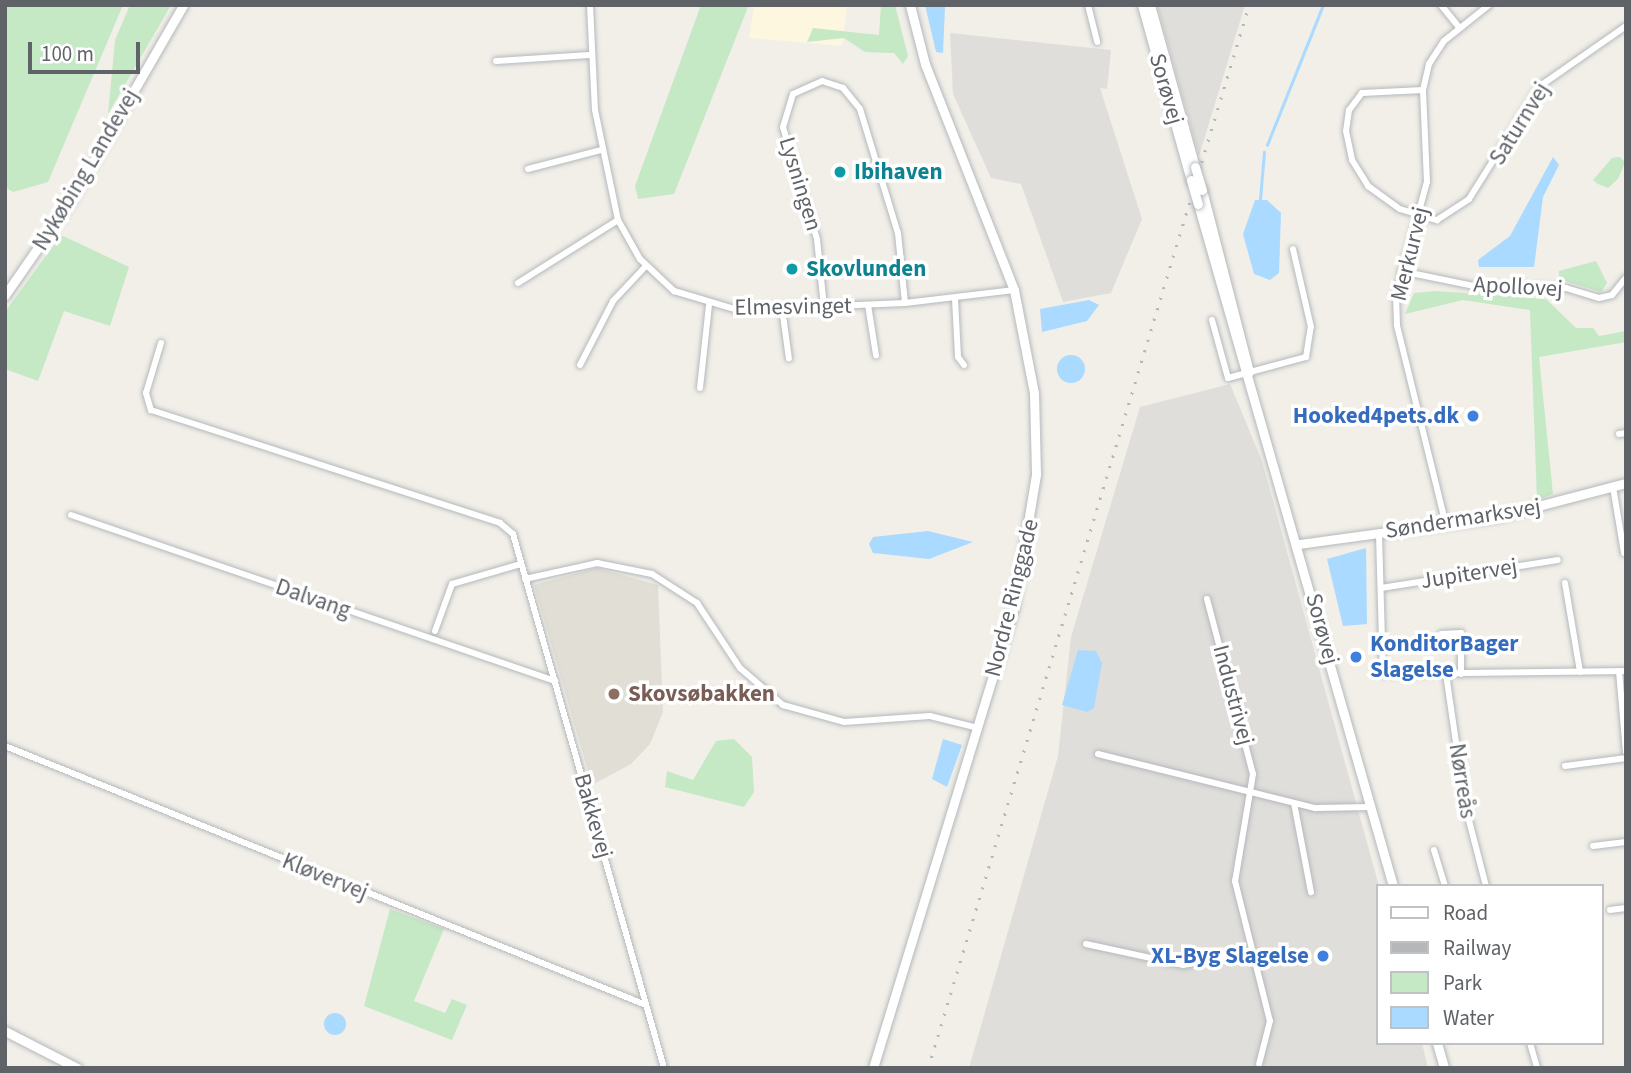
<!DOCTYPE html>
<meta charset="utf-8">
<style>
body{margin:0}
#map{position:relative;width:1631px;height:1073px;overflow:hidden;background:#f1efe8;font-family:"Source Sans 3",sans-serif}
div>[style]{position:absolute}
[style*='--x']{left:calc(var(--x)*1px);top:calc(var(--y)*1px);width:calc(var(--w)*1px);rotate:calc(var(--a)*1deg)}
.commercial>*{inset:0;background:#fef7e0}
.industrial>*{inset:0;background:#e0deda}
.education>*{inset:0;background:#e1ded6}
.green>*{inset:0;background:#c5e8c5}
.water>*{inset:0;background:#aadaff}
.round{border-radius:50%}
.stream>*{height:2.5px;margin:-1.25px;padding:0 1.25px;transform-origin:1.25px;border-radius:1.25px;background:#aadaff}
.roads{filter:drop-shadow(0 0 2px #b5b8bc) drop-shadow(0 0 2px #b5b8bc)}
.street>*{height:6px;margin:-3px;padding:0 3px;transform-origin:3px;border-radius:3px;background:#fff}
.secondary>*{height:9px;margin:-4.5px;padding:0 4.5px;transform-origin:4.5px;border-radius:4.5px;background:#fff}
.rail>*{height:2.5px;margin-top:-1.25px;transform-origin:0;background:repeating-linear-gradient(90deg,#b6b7b8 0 2px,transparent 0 11px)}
.bridges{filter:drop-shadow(0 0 2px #b6babf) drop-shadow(0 0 2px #b6babf)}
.secondary-bridge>*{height:9px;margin:-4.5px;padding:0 4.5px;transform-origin:4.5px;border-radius:4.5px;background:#fff}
.dots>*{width:19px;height:19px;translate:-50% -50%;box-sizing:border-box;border:4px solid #fff;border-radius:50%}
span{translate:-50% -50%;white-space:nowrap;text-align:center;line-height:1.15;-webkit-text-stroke:7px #fff;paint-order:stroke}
.street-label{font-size:23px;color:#5f6368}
.culture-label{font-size:23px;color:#0d838f;font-weight:700}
.left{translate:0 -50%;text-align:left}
.shop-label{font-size:23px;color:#366cbe;font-weight:700}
.right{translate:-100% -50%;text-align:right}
.education-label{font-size:23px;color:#785e54;font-weight:700}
.frame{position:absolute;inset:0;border:7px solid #5f6368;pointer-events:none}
.legend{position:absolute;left:1376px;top:884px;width:228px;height:161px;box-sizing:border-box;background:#fff;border:2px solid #bfc1c3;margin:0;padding:9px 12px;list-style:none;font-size:21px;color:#5f6368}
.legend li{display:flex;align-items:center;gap:14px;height:35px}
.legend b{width:35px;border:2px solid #bfc1c3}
.scale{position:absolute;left:28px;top:42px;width:112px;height:32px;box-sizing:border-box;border:4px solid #5f6368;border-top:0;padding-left:9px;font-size:21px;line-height:24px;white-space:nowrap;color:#5f6368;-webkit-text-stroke:5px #fff;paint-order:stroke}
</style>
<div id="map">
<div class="commercial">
<div style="clip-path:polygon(754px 5px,847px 5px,842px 46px,749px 38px)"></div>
</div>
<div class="industrial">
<div style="clip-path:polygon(1157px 5px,1245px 5px,1199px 156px)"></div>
<div style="clip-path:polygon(950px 33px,1111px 50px,1107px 89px,1100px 88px,1142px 219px,1111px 293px,1063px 302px,1021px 184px,991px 178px,953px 94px)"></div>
<div style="clip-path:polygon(1230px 384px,1262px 461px,1379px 886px,1377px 1043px,1422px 1043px,1428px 1068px,969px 1068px,1058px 756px,1071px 637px,1140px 407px)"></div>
</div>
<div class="education">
<div style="clip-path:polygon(597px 568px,658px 585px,663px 712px,650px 744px,631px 764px,592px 785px,534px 585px)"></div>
</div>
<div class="green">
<div style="clip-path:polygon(5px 5px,123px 5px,48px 182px,13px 192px,5px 187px)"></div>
<div style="clip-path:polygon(130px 5px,171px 5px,108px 114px,115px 40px)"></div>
<div style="clip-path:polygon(701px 5px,748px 7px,674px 194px,638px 199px,635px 186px)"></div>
<div style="clip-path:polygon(881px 5px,895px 5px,908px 56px,903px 64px,894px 53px,865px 52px,844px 38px,807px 42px,813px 28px,879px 35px)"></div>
<div style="clip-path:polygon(1620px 157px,1625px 162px,1618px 179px,1608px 188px,1598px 184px,1593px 180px,1612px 158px)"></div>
<div style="clip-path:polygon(61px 235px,129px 267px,110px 326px,64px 311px,38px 381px,5px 369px,5px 312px)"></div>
<div style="clip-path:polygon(1596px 261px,1607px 283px,1601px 292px,1559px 279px,1559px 271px)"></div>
<div style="clip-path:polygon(1436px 291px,1546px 299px,1576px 328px,1593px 328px,1599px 336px,1626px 331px,1626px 342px,1539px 357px,1553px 494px,1537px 500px,1530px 310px,1463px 300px,1405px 314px,1414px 293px)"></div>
<div style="clip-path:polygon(734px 739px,752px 757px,754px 792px,744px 807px,665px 787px,667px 771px,693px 780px,716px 741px)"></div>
<div style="clip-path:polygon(390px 909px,444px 929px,414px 1001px,445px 1013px,452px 999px,467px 1005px,452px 1040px,364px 1006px)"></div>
</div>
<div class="water">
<div style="clip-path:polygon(925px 5px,945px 7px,943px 53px,936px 52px)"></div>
<div style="clip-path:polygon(1553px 157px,1559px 165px,1543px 197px,1534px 267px,1479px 267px,1478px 260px,1510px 236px)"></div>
<div style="clip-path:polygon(1255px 200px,1267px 200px,1281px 213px,1279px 273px,1270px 280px,1254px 274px,1243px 234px)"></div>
<div style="clip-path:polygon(1089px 300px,1099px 305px,1087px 321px,1042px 332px,1040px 309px)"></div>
<div class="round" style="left:1057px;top:355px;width:28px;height:28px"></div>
<div style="clip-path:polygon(928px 531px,973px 542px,929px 559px,873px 553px,869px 544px,873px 537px)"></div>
<div style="clip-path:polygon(1366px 548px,1367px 624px,1343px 626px,1327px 559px)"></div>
<div style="clip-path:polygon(1078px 650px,1096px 651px,1102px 663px,1094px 708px,1087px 712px,1062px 705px)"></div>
<div style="clip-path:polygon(943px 739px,962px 745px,947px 787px,932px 779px)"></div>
<div class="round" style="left:324px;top:1013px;width:22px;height:22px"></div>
</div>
<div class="stream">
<div style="--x:1267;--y:145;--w:151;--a:-68.2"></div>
<div style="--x:1260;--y:199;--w:47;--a:-85.1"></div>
</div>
<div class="roads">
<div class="street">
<div style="--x:590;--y:5;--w:105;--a:87.3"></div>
<div style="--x:595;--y:110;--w:112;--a:78.2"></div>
<div style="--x:618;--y:220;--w:45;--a:60.6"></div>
<div style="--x:640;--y:259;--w:47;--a:43.3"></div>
<div style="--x:674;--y:291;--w:67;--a:16.5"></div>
<div style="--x:738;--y:310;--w:167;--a:-2.4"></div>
<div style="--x:905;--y:303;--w:110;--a:-6.8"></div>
<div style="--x:1088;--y:5;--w:38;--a:76"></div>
<div style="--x:1441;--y:5;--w:28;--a:51"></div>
<div style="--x:496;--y:61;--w:94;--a:-3.7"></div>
<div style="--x:1423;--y:90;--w:61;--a:177.2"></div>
<div style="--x:1362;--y:93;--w:21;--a:127"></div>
<div style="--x:1349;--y:110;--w:21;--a:98"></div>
<div style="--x:1346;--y:131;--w:30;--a:78"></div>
<div style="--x:1352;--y:160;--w:31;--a:58"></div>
<div style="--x:1368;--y:186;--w:39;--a:36"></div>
<div style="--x:1400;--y:209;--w:39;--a:17"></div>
<div style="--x:1437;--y:220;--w:38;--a:-33"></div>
<div style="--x:1469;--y:199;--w:133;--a:-57.9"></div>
<div style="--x:1540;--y:86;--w:105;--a:-34.9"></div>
<div style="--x:528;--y:169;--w:75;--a:-14.6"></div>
<div style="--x:1401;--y:271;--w:75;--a:11.6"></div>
<div style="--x:1474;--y:286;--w:92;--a:1.2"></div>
<div style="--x:1566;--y:288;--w:34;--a:17"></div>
<div style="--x:1599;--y:298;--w:13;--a:-13"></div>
<div style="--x:1612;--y:295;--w:22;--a:-51"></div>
<div style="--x:518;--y:283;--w:118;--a:-32.2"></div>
<div style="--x:955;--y:299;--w:58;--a:87"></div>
<div style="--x:958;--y:357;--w:10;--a:53"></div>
<div style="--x:868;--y:305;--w:51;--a:80.9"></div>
<div style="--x:824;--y:307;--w:68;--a:-95.9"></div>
<div style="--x:817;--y:239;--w:117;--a:-106.9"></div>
<div style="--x:783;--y:127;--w:34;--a:-73"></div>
<div style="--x:793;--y:94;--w:32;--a:-24"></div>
<div style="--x:822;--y:81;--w:22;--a:18"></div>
<div style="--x:843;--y:88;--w:27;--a:51"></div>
<div style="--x:860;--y:109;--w:130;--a:73"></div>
<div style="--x:898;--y:233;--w:70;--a:84.3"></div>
<div style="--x:782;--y:308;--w:51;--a:82.2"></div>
<div style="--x:1212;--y:320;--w:60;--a:74.6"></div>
<div style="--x:1228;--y:378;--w:81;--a:-15.1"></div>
<div style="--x:1306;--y:357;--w:30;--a:-81"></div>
<div style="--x:1311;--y:327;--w:80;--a:-103"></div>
<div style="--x:161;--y:343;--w:52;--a:106.7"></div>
<div style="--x:146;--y:393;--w:18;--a:74"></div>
<div style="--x:151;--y:410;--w:367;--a:17.9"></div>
<div style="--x:500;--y:523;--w:17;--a:40"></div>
<div style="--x:513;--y:534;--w:555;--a:74.21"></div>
<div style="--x:580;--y:365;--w:72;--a:-62.7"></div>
<div style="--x:613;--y:301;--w:48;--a:-46.7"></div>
<div style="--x:700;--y:388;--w:83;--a:-83.8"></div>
<div style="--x:1619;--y:434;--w:7;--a:-8"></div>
<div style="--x:1613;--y:487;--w:67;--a:80.5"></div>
<div style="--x:71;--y:515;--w:512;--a:18.93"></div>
<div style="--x:1446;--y:525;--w:206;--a:-103.8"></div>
<div style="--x:1397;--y:325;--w:30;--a:-92"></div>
<div style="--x:1396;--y:295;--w:117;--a:-74.7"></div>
<div style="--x:1427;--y:182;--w:92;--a:-92.5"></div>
<div style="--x:1423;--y:90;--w:27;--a:-77"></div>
<div style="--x:1429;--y:64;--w:27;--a:-57"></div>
<div style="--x:1444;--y:41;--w:58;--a:-38.7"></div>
<div style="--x:1379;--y:534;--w:140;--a:88.4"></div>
<div style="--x:1383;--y:674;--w:243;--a:-0.7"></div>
<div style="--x:525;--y:579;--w:74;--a:-12.5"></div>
<div style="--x:597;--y:563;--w:56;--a:11.3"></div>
<div style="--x:652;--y:574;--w:54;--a:32.8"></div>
<div style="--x:697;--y:603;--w:78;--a:56.5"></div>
<div style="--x:740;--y:668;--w:57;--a:40.7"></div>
<div style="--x:783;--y:705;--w:63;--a:15.6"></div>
<div style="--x:844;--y:722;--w:86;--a:-4"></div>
<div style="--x:930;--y:716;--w:49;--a:14"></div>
<div style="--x:1565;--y:583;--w:90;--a:80.4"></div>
<div style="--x:1381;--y:588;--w:179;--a:-9"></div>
<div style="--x:1207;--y:599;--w:181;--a:75.3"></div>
<div style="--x:1253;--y:774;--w:109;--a:99.5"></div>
<div style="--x:1235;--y:881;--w:144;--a:76"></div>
<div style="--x:1270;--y:1021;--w:44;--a:104.3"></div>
<div style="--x:435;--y:631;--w:50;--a:-70.1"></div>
<div style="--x:452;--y:584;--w:72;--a:-16.2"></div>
<div style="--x:1441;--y:634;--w:20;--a:-3"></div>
<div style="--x:1461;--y:633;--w:41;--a:90"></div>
<div style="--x:1619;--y:671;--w:81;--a:85.1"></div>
<div style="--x:1446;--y:674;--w:132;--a:81.7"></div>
<div style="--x:1465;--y:805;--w:84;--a:75.5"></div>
<div style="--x:5;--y:746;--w:691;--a:22"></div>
<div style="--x:1098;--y:754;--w:224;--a:14"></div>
<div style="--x:1315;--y:808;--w:56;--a:-1"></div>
<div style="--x:1565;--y:766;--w:62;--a:-7.5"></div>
<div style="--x:1294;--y:803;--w:91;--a:79.2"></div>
<div style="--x:1593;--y:846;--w:33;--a:-7"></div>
<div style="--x:1434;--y:850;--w:38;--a:73"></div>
<div style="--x:1610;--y:910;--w:16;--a:-7"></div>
<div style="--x:1086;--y:944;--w:99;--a:12.2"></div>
<div style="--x:1183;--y:965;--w:69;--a:-10"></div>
<div style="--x:1530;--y:1043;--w:26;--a:74"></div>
</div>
<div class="secondary">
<div style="--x:1142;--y:5;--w:182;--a:74.4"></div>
<div style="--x:1150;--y:5;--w:168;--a:74.5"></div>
<div style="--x:1202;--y:190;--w:188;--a:75.5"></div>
<div style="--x:1198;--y:204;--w:709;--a:74.04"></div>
<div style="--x:5;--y:295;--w:114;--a:-55.3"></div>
<div style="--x:70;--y:201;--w:226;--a:-60"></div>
<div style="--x:1299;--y:544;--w:199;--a:-7.8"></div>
<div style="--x:1496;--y:517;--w:134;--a:-14.7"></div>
<div style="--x:5;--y:1031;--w:81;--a:27.2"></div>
<div style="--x:1437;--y:1043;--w:26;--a:74"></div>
<div style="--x:873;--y:1068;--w:483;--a:-73"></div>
<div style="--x:1014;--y:606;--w:134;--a:-80.5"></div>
<div style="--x:1036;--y:474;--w:81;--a:-91.4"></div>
<div style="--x:1034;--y:393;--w:105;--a:-101"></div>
<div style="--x:1014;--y:290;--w:243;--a:-111.5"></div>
<div style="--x:925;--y:64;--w:61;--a:-104.3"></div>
</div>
</div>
<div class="rail">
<div style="--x:928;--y:1068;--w:1110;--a:-73.2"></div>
</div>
<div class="bridges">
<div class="secondary-bridge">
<div style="--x:1195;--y:167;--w:24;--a:73"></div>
<div style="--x:1191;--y:180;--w:25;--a:74"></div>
</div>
</div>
<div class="dots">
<div style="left:840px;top:172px;background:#0f9aa8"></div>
<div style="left:792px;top:269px;background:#0f9aa8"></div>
<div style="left:1473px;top:416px;background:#3f7fe0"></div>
<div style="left:1356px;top:657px;background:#3f7fe0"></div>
<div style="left:614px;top:694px;background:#8d6e63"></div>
<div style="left:1323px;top:956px;background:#3f7fe0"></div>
</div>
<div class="street-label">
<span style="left:1166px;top:89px;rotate:74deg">Sorøvej</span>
<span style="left:1520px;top:124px;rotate:-58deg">Saturnvej</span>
<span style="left:86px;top:170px;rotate:-59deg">Nykøbing Landevej</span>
<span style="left:800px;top:184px;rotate:73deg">Lysningen</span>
<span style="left:1410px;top:254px;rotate:-76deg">Merkurvej</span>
<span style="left:1518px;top:287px;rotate:3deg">Apollovej</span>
<span style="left:793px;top:307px;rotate:-1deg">Elmesvinget</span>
<span style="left:1463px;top:519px;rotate:-9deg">Søndermarksvej</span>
<span style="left:1469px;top:574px;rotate:-9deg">Jupitervej</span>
<span style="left:1012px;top:598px;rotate:-76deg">Nordre Ringgade</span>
<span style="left:313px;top:599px;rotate:19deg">Dalvang</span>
<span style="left:1322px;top:629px;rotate:75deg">Sorøvej</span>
<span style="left:1233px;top:695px;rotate:75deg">Industrivej</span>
<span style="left:1462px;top:781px;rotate:81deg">Nørreås</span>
<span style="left:593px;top:816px;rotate:74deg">Bakkevej</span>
<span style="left:325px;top:877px;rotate:22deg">Kløvervej</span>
</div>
<div class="culture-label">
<span class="left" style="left:854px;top:172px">Ibihaven</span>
<span class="left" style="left:806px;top:269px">Skovlunden</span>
</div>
<div class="shop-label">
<span class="right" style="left:1459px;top:416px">Hooked4pets.dk</span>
<span class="left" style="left:1370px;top:657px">KonditorBager<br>Slagelse</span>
<span class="right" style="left:1309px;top:956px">XL-Byg Slagelse</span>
</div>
<div class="education-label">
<span class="left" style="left:628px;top:694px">Skovsøbakken</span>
</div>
<div class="frame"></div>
<ul class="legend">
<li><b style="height:9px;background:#fff"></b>Road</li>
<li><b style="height:9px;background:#b6b7b8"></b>Railway</li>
<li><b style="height:19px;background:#c5e8c5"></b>Park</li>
<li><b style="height:19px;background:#aadaff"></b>Water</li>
</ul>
<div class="scale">100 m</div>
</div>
